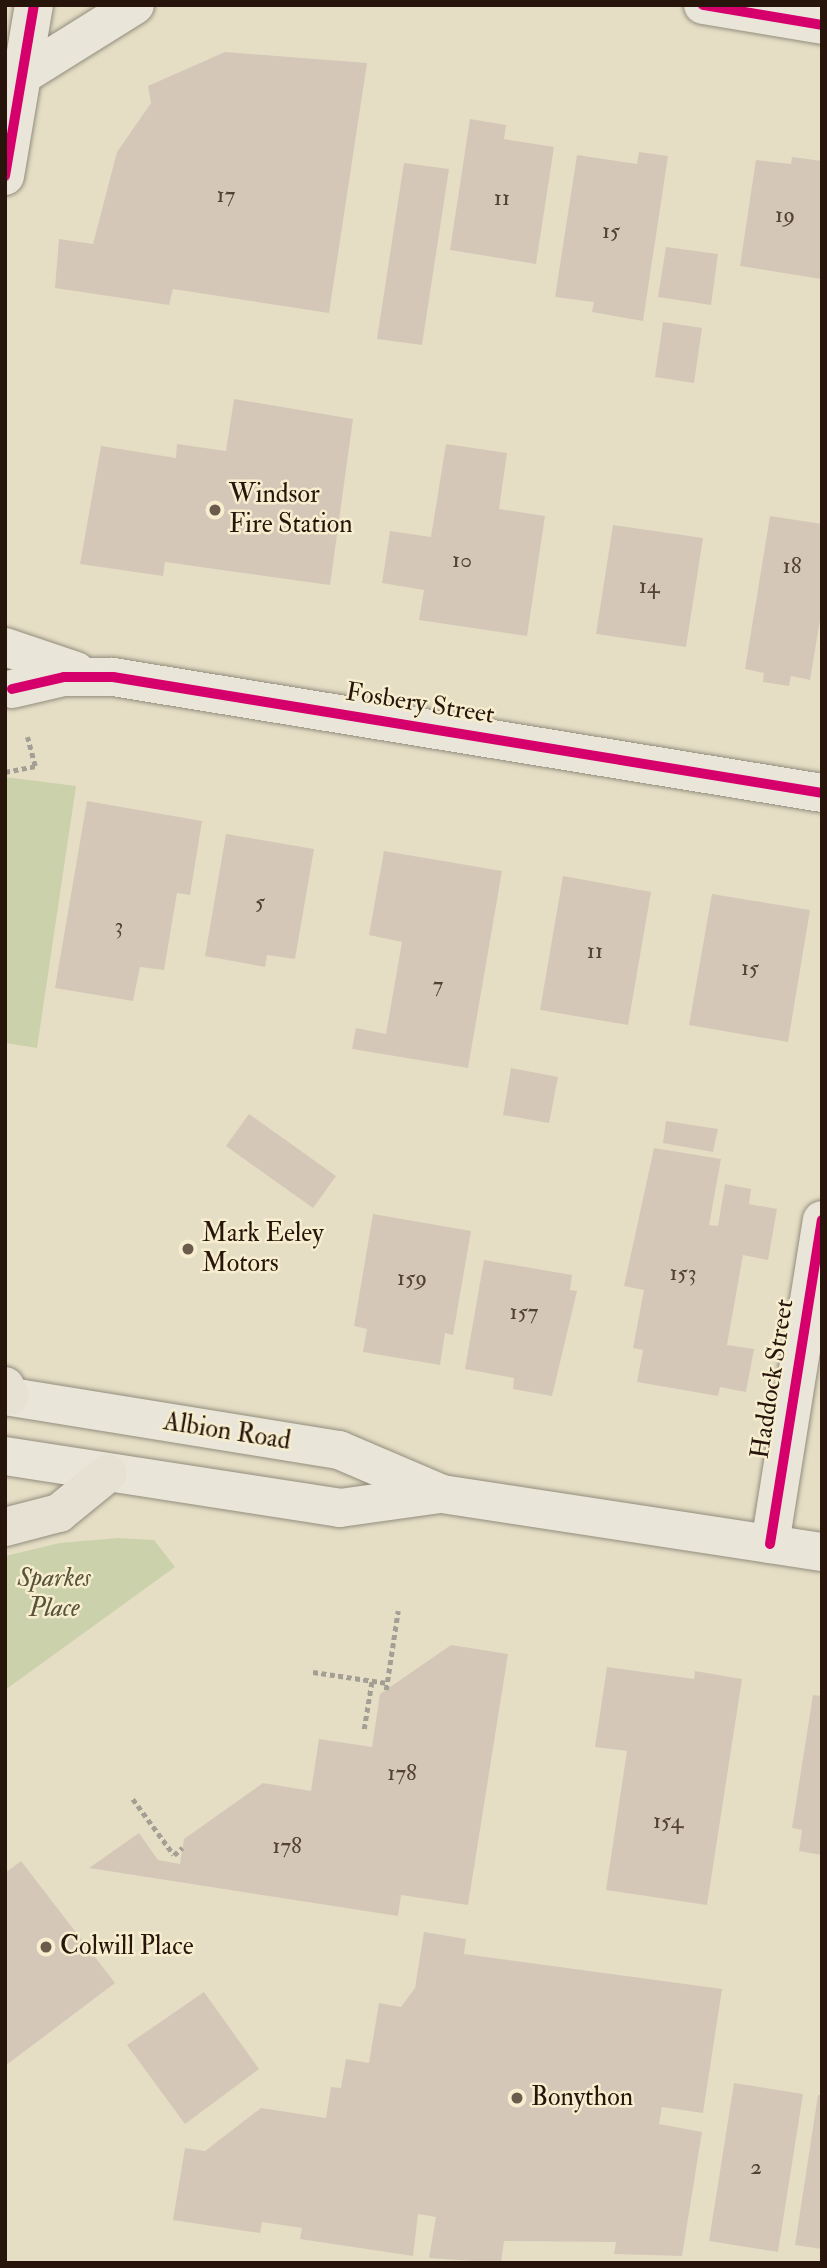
<!DOCTYPE html>
<style>
body{margin:0}
#map{position:relative;width:827px;height:2268px;overflow:hidden;background:#e5dec5;font-family:"IM FELL Double Pica",serif}
div>[style]{position:absolute}
[style*='--x']{left:calc(var(--x)*1px);top:calc(var(--y)*1px);width:calc(var(--w)*1px);rotate:calc(var(--a)*1deg)}
.green>*{inset:0;background:#cbd1aa}
.building>*{inset:0;background:#d5c7b7}
.path>*{height:4.5px;margin-top:-2.25px;transform-origin:0;background:repeating-linear-gradient(90deg,#a49f95 0 5px,transparent 0 8.5px)}
.roads{filter:drop-shadow(0 0 2px #928c7d) drop-shadow(0 0 2px #928c7d)}
.minor>*{height:38px;margin:-19px;padding:0 19px;transform-origin:19px;border-radius:19px;background:#e9e6d9}
.secondary>*{height:38px;margin:-19px;padding:0 19px;transform-origin:19px;border-radius:19px;background:#e9e6d9}
.trunk>*{height:38px;margin:-19px;padding:0 19px;transform-origin:19px;border-radius:19px;background:#e6e1d3}
.cycleway>*{height:10px;margin:-5px;padding:0 5px;transform-origin:5px;border-radius:5px;background:#d6006c}
.dots>*{width:19px;height:19px;translate:-50% -50%;box-sizing:border-box;border:4px solid #f7eed0;border-radius:50%}
span{translate:-50% -50%;white-space:nowrap;text-align:center;line-height:1.15;-webkit-text-stroke:5px #f7eed0;paint-order:stroke}
.number-label{font-size:23px;color:#524236}
.number-label span{-webkit-text-stroke-width:0}
.poi-label{font-size:26px;color:#27150b}
.left{translate:0 -50%;text-align:left}
.street-label{font-size:26px;color:#27150b}
.park-label{font-size:26px;color:#59533b;font-style:italic}
.frame{position:absolute;inset:0;border:7px solid #27150b;pointer-events:none}
</style>
<div id="map">
<div class="green">
<div style="clip-path:polygon(5px 777px,76px 786px,37px 1048px,5px 1043px)"></div>
<div style="clip-path:polygon(118px 1538px,154px 1540px,175px 1567px,5px 1690px,5px 1556px,60px 1543px)"></div>
</div>
<div class="building">
<div style="clip-path:polygon(225px 52px,367px 63px,329px 313px,173px 289px,169px 305px,55px 288px,59px 239px,93px 244px,117px 152px,151px 103px,148px 86px)"></div>
<div style="clip-path:polygon(470px 119px,506px 125px,504px 139px,554px 147px,536px 264px,450px 250px)"></div>
<div style="clip-path:polygon(639px 152px,668px 156px,643px 321px,592px 312px,594px 302px,555px 297px,577px 155px,637px 164px)"></div>
<div style="clip-path:polygon(792px 157px,822px 161px,821px 279px,740px 266px,756px 160px,791px 164px)"></div>
<div style="clip-path:polygon(404px 163px,449px 169px,422px 345px,377px 339px)"></div>
<div style="clip-path:polygon(666px 247px,718px 254px,711px 305px,658px 297px)"></div>
<div style="clip-path:polygon(663px 322px,702px 328px,694px 383px,655px 377px)"></div>
<div style="clip-path:polygon(234px 399px,353px 419px,330px 585px,165px 562px,163px 576px,80px 564px,101px 446px,176px 458px,177px 444px,226px 451px)"></div>
<div style="clip-path:polygon(446px 444px,507px 453px,499px 509px,545px 516px,527px 636px,419px 620px,424px 590px,382px 583px,390px 531px,431px 537px)"></div>
<div style="clip-path:polygon(770px 516px,822px 524px,822px 608px,810px 680px,791px 676px,789px 686px,763px 682px,764px 673px,745px 669px)"></div>
<div style="clip-path:polygon(613px 525px,703px 538px,686px 647px,596px 634px)"></div>
<div style="clip-path:polygon(87px 801px,202px 821px,190px 895px,177px 893px,164px 970px,140px 967px,133px 1001px,55px 988px)"></div>
<div style="clip-path:polygon(226px 834px,314px 849px,295px 959px,267px 955px,265px 967px,205px 956px)"></div>
<div style="clip-path:polygon(384px 851px,502px 871px,468px 1068px,352px 1049px,356px 1028px,386px 1034px,402px 942px,369px 935px)"></div>
<div style="clip-path:polygon(563px 876px,651px 892px,628px 1025px,540px 1010px)"></div>
<div style="clip-path:polygon(712px 894px,810px 910px,788px 1042px,689px 1025px)"></div>
<div style="clip-path:polygon(511px 1068px,558px 1077px,549px 1123px,503px 1115px)"></div>
<div style="clip-path:polygon(249px 1114px,336px 1176px,313px 1208px,226px 1146px)"></div>
<div style="clip-path:polygon(666px 1121px,718px 1129px,713px 1152px,663px 1143px)"></div>
<div style="clip-path:polygon(654px 1148px,721px 1159px,709px 1225px,718px 1226px,725px 1184px,751px 1189px,749px 1204px,777px 1209px,768px 1260px,743px 1255px,727px 1345px,754px 1349px,746px 1392px,720px 1387px,718px 1396px,637px 1382px,643px 1350px,633px 1348px,644px 1290px,624px 1286px)"></div>
<div style="clip-path:polygon(373px 1214px,471px 1231px,453px 1335px,445px 1333px,440px 1365px,363px 1352px,367px 1329px,354px 1326px)"></div>
<div style="clip-path:polygon(484px 1260px,572px 1275px,570px 1290px,577px 1291px,552px 1396px,513px 1389px,514px 1378px,465px 1369px)"></div>
<div style="clip-path:polygon(451px 1645px,508px 1654px,468px 1905px,401px 1895px,398px 1916px,89px 1868px,139px 1833px,158px 1860px,180px 1864px,184px 1839px,263px 1783px,311px 1791px,319px 1739px,372px 1747px,380px 1694px)"></div>
<div style="clip-path:polygon(607px 1667px,694px 1679px,695px 1671px,742px 1679px,707px 1905px,606px 1890px,627px 1751px,595px 1747px)"></div>
<div style="clip-path:polygon(813px 1695px,822px 1696px,822px 1855px,799px 1851px,802px 1830px,792px 1828px)"></div>
<div style="clip-path:polygon(21px 1861px,115px 1983px,5px 2066px,5px 1873px)"></div>
<div style="clip-path:polygon(424px 1932px,466px 1939px,464px 1954px,722px 1989px,703px 2113px,662px 2107px,659px 2124px,702px 2132px,682px 2256px,614px 2254px,616px 2242px,504px 2241px,501px 2263px,429px 2258px,436px 2217px,418px 2214px,413px 2256px,300px 2239px,302px 2228px,262px 2222px,260px 2233px,173px 2220px,185px 2148px,205px 2151px,261px 2108px,326px 2118px,331px 2087px,341px 2088px,346px 2059px,369px 2063px,379px 2003px,401px 2007px,415px 1988px)"></div>
<div style="clip-path:polygon(204px 1992px,259px 2069px,185px 2124px,127px 2045px)"></div>
<div style="clip-path:polygon(734px 2083px,803px 2094px,778px 2252px,709px 2241px)"></div>
<div style="clip-path:polygon(818px 2095px,822px 2095px,822px 2249px,795px 2245px)"></div>
</div>
<div class="path">
<div style="--x:5;--y:772;--w:31;--a:-11"></div>
<div style="--x:35;--y:766;--w:30;--a:-105"></div>
<div style="--x:313;--y:1672;--w:75;--a:8.5"></div>
<div style="--x:386;--y:1690;--w:80;--a:-81.4"></div>
<div style="--x:364;--y:1729;--w:50;--a:-80.7"></div>
<div style="--x:133;--y:1799;--w:69;--a:53.8"></div>
<div style="--x:174;--y:1855;--w:11;--a:-41"></div>
</div>
<div class="roads">
<div class="minor">
<div style="--x:703;--y:5;--w:121;--a:9.5"></div>
<div style="--x:23;--y:75;--w:132;--a:-32"></div>
<div style="--x:5;--y:176;--w:173;--a:-80.4"></div>
<div style="--x:5;--y:647;--w:75;--a:18.7"></div>
<div style="--x:12;--y:689;--w:53;--a:-13"></div>
<div style="--x:64;--y:677;--w:49;--a:0"></div>
<div style="--x:113;--y:677;--w:718;--a:9.29"></div>
<div style="--x:770;--y:1544;--w:328;--a:-80.9"></div>
</div>
<div class="secondary">
<div style="--x:5;--y:1396;--w:338;--a:9.2"></div>
<div style="--x:339;--y:1450;--w:112;--a:23.1"></div>
<div style="--x:442;--y:1494;--w:384;--a:8.7"></div>
<div style="--x:5;--y:1456;--w:339;--a:8.8"></div>
<div style="--x:340;--y:1508;--w:101;--a:-8"></div>
</div>
<div class="trunk">
<div style="--x:5;--y:1386;--w:11;--a:63"></div>
<div style="--x:5;--y:1527;--w:56;--a:-14.5"></div>
<div style="--x:59;--y:1513;--w:63;--a:-39.2"></div>
</div>
</div>
<div class="cycleway">
<div style="--x:703;--y:5;--w:121;--a:9.5"></div>
<div style="--x:5;--y:176;--w:173;--a:-80.4"></div>
<div style="--x:12;--y:689;--w:53;--a:-13"></div>
<div style="--x:64;--y:677;--w:49;--a:0"></div>
<div style="--x:113;--y:677;--w:718;--a:9.29"></div>
<div style="--x:770;--y:1544;--w:328;--a:-80.9"></div>
</div>
<div class="dots">
<div style="left:215px;top:510px;background:#6a5b4c"></div>
<div style="left:188px;top:1249px;background:#6a5b4c"></div>
<div style="left:46px;top:1947px;background:#6a5b4c"></div>
<div style="left:517px;top:2098px;background:#6a5b4c"></div>
</div>
<div class="number-label">
<span style="left:226px;top:195px">17</span>
<span style="left:502px;top:198px">11</span>
<span style="left:785px;top:215px">19</span>
<span style="left:611px;top:231px">15</span>
<span style="left:462px;top:560px">10</span>
<span style="left:792px;top:566px">18</span>
<span style="left:649px;top:586px">14</span>
<span style="left:260px;top:902px">5</span>
<span style="left:119px;top:926px">3</span>
<span style="left:595px;top:951px">11</span>
<span style="left:750px;top:968px">15</span>
<span style="left:438px;top:985px">7</span>
<span style="left:683px;top:1273px">153</span>
<span style="left:412px;top:1278px">159</span>
<span style="left:524px;top:1312px">157</span>
<span style="left:402px;top:1773px">178</span>
<span style="left:668px;top:1821px">154</span>
<span style="left:287px;top:1846px">178</span>
<span style="left:756px;top:2167px">2</span>
</div>
<div class="poi-label">
<span class="left" style="left:229px;top:510px">Windsor<br>Fire Station</span>
<span class="left" style="left:202px;top:1249px">Mark Eeley<br>Motors</span>
<span class="left" style="left:60px;top:1947px">Colwill Place</span>
<span class="left" style="left:531px;top:2098px">Bonython</span>
</div>
<div class="street-label">
<span style="left:420px;top:704px;rotate:9deg">Fosbery Street</span>
<span style="left:773px;top:1379px;rotate:-81deg">Haddock Street</span>
<span style="left:227px;top:1432px;rotate:9deg">Albion Road</span>
</div>
<div class="park-label">
<span style="left:54px;top:1594px">Sparkes<br>Place</span>
</div>
<div class="frame"></div>
</div>
